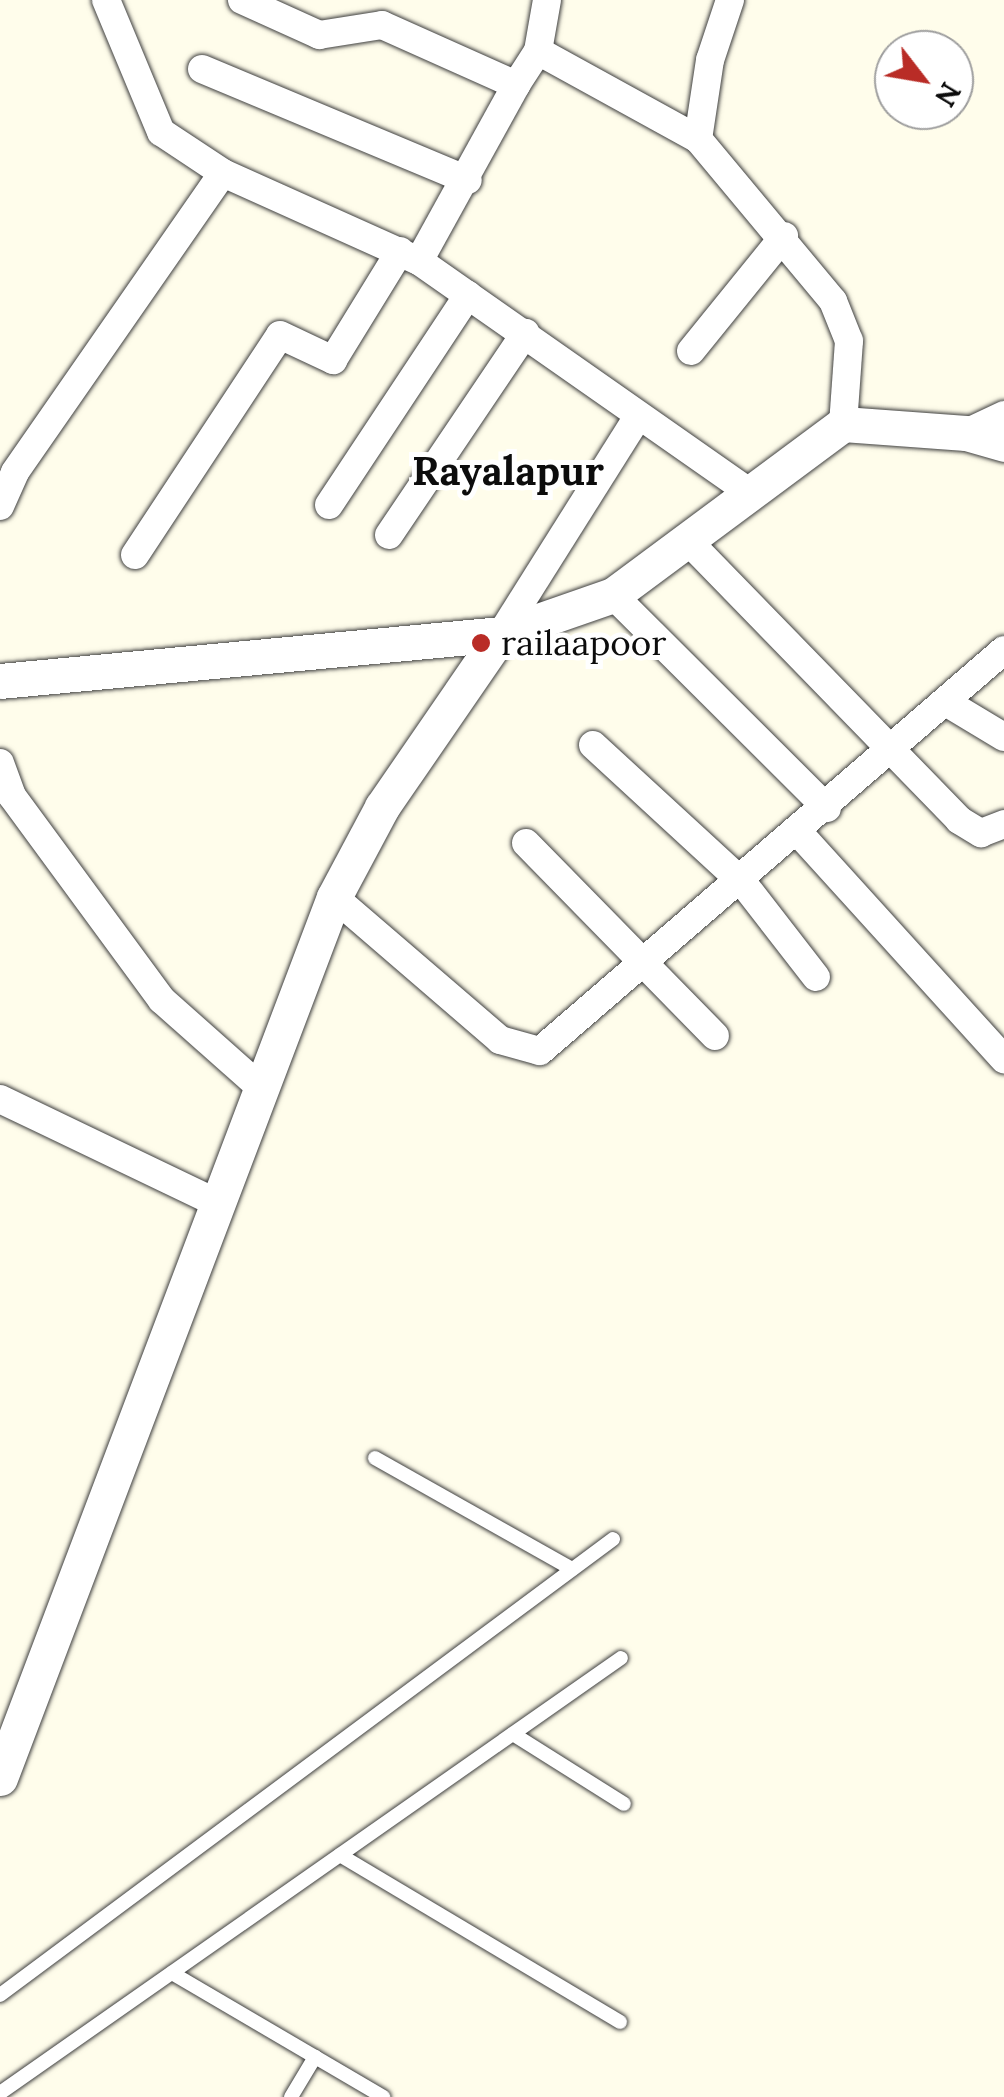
<!DOCTYPE html>
<style>
body{margin:0}
#map{position:relative;width:1004px;height:2097px;overflow:hidden;background:#fffdeb;font-family:Lora,serif}
div>[style]{position:absolute}
[style*='--x']{left:calc(var(--x)*1px);top:calc(var(--y)*1px);width:calc(var(--w)*1px);rotate:calc(var(--a)*1deg)}
.roads{filter:drop-shadow(0 0 2px #3f3f3f) drop-shadow(0 0 2px #3f3f3f)}
.service>*{height:14px;margin:-7px;padding:0 7px;transform-origin:7px;border-radius:7px;background:#fff}
.minor>*{height:28px;margin:-14px;padding:0 14px;transform-origin:14px;border-radius:14px;background:#fff}
.tertiary>*{height:35px;margin:-17.5px;padding:0 17.5px;transform-origin:17.5px;border-radius:17.5px;background:#fff}
.dots>*{width:28px;height:28px;translate:-50% -50%;box-sizing:border-box;border:5px solid #fff;border-radius:50%}
span{translate:-50% -50%;white-space:nowrap;text-align:center;line-height:1.15;-webkit-text-stroke:10px #fff;paint-order:stroke}
.poi-label{font-size:35px;color:#0c0c0c}
.left{translate:0 -50%;text-align:left}
.quarter-label{font-size:40px;color:#0c0c0c;font-weight:700}
.north{position:absolute;left:874px;top:30px;width:100px;height:100px;box-sizing:border-box;background:#fff;border:2px solid #9e9e9e;border-radius:50%;rotate:121deg;font-size:28px;font-weight:700;line-height:40px;text-align:center;color:#0c0c0c}
.north::after{content:'';display:block;margin:auto;width:35px;height:45px;background:#b92c26;clip-path:polygon(50% 0,100% 100%,50% 72%,0 100%)}
</style>
<div id="map">
<div class="roads">
<div class="service">
<div style="--x:375;--y:1458;--w:226;--a:29.4"></div>
<div style="--x:513;--y:1734;--w:131;--a:32.2"></div>
<div style="--x:340;--y:1855;--w:326;--a:30.8"></div>
<div style="--x:172;--y:1973;--w:245;--a:30.4"></div>
<div style="--x:0;--y:1995;--w:764;--a:-36.64"></div>
<div style="--x:0;--y:2093;--w:758;--a:-35.01"></div>
<div style="--x:291;--y:2097;--w:47;--a:-59"></div>
</div>
<div class="minor">
<div style="--x:242;--y:0;--w:85;--a:24.4"></div>
<div style="--x:319;--y:35;--w:64;--a:-9"></div>
<div style="--x:382;--y:25;--w:147;--a:24.1"></div>
<div style="--x:516;--y:85;--w:40;--a:-57.1"></div>
<div style="--x:538;--y:51;--w:183;--a:28.8"></div>
<div style="--x:730;--y:0;--w:63;--a:108.4"></div>
<div style="--x:710;--y:60;--w:80;--a:98.6"></div>
<div style="--x:698;--y:139;--w:211;--a:50.2"></div>
<div style="--x:833;--y:301;--w:43;--a:68.2"></div>
<div style="--x:849;--y:341;--w:83;--a:94.1"></div>
<div style="--x:538;--y:51;--w:52;--a:-80"></div>
<div style="--x:202;--y:69;--w:288;--a:22.7"></div>
<div style="--x:223;--y:173;--w:215;--a:24.2"></div>
<div style="--x:419;--y:261;--w:406;--a:35"></div>
<div style="--x:419;--y:261;--w:201;--a:-61.1"></div>
<div style="--x:691;--y:351;--w:148;--a:-51"></div>
<div style="--x:966;--y:433;--w:42;--a:-25.3"></div>
<div style="--x:329;--y:505;--w:252;--a:-56.5"></div>
<div style="--x:0;--y:506;--w:37;--a:-66"></div>
<div style="--x:15;--y:472;--w:364;--a:-55.2"></div>
<div style="--x:223;--y:173;--w:74;--a:-146.5"></div>
<div style="--x:161;--y:132;--w:143;--a:-112.6"></div>
<div style="--x:389;--y:535;--w:244;--a:-56"></div>
<div style="--x:691;--y:544;--w:385;--a:45.8"></div>
<div style="--x:959;--y:820;--w:26;--a:31"></div>
<div style="--x:981;--y:833;--w:25;--a:-21"></div>
<div style="--x:135;--y:555;--w:263;--a:-56.6"></div>
<div style="--x:280;--y:335;--w:59;--a:25.3"></div>
<div style="--x:333;--y:360;--w:128;--a:-58.4"></div>
<div style="--x:613;--y:595;--w:302;--a:44.9"></div>
<div style="--x:501;--y:634;--w:255;--a:-57.8"></div>
<div style="--x:949;--y:704;--w:64;--a:31"></div>
<div style="--x:593;--y:745;--w:204;--a:42.6"></div>
<div style="--x:743;--y:883;--w:119;--a:52.2"></div>
<div style="--x:0;--y:763;--w:35;--a:70"></div>
<div style="--x:12;--y:796;--w:253;--a:53.7"></div>
<div style="--x:162;--y:1000;--w:130;--a:41.6"></div>
<div style="--x:798;--y:832;--w:307;--a:47.8"></div>
<div style="--x:526;--y:843;--w:270;--a:45.6"></div>
<div style="--x:334;--y:897;--w:219;--a:40.7"></div>
<div style="--x:500;--y:1040;--w:41;--a:15.4"></div>
<div style="--x:540;--y:1051;--w:613;--a:-40.83"></div>
<div style="--x:0;--y:1099;--w:238;--a:25.6"></div>
</div>
<div class="tertiary">
<div style="--x:0;--y:681;--w:503;--a:-5.36"></div>
<div style="--x:501;--y:634;--w:119;--a:-19.2"></div>
<div style="--x:613;--y:595;--w:287;--a:-36.6"></div>
<div style="--x:843;--y:424;--w:123;--a:4.2"></div>
<div style="--x:966;--y:433;--w:40;--a:16"></div>
<div style="--x:0;--y:1778;--w:942;--a:-69.24"></div>
<div style="--x:334;--y:897;--w:102;--a:-61.9"></div>
<div style="--x:382;--y:807;--w:210;--a:-55.5"></div>
</div>
</div>
<div class="dots">
<div style="left:481px;top:643px;background:#b92c26"></div>
</div>
<div class="poi-label">
<span class="left" style="left:501px;top:643px">railaapoor</span>
</div>
<div class="quarter-label">
<span style="left:508px;top:471px">Rayalapur</span>
</div>
<div class="north">N</div>
</div>
